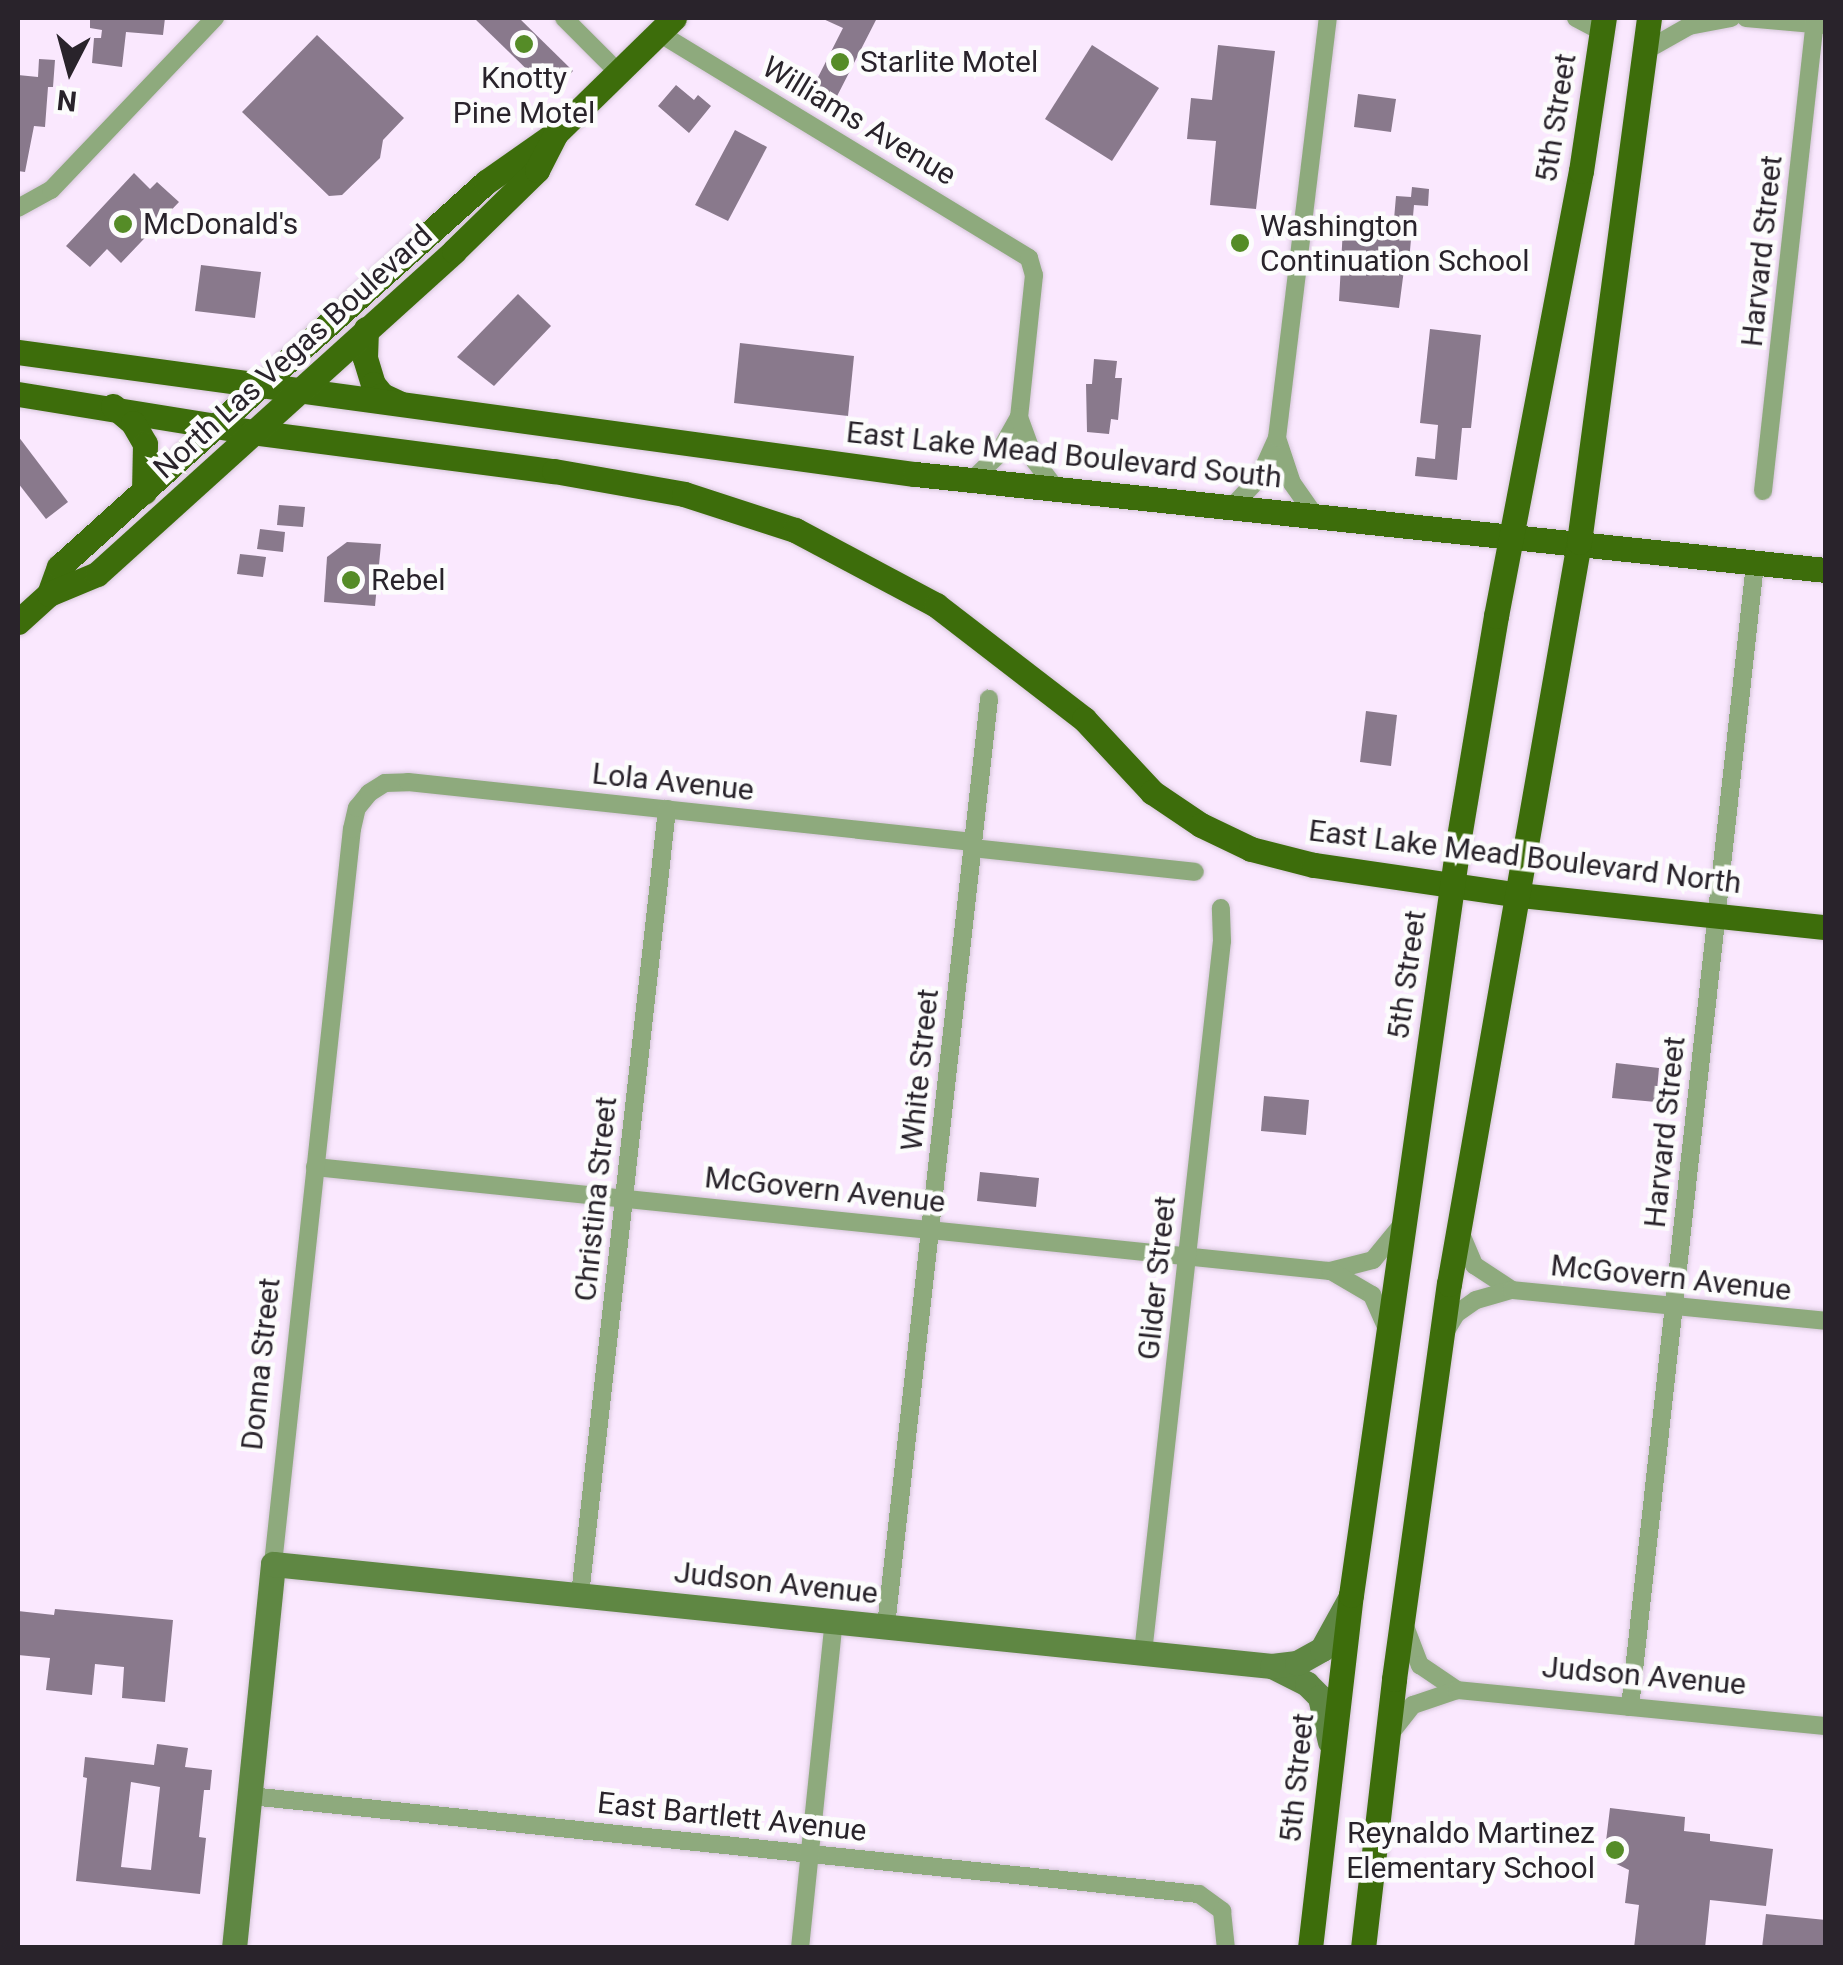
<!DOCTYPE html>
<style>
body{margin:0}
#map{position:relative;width:1843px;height:1965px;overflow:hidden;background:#fae8fe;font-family:Roboto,sans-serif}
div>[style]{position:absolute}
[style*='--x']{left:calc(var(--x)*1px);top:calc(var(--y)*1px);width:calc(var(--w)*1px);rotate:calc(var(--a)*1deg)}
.building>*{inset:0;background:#89798c}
.roads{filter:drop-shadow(0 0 2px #d4c5d8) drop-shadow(0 0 2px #d4c5d8)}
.street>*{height:18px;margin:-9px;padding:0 9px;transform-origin:9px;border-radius:9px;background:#8eaa7d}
.secondary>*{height:25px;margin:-12.5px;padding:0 12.5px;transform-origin:12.5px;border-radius:12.5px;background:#5f8743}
.primary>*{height:25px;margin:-12.5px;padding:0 12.5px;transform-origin:12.5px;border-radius:12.5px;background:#3d6d0b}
.dots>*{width:28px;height:28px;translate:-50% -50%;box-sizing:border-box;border:5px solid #fcfcfc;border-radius:50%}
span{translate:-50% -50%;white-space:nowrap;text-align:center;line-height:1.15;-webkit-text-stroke:9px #fcfcfc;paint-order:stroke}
.poi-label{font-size:30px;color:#29232b}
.left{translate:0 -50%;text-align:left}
.right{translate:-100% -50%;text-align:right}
.street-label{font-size:30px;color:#29232b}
.frame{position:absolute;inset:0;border:20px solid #29232b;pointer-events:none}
.north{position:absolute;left:20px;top:20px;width:100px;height:100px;-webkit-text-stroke:8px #fcfcfc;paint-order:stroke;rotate:186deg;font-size:28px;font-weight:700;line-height:40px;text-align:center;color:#29232b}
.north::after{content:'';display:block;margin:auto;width:35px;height:45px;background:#29232b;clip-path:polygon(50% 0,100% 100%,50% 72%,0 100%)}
</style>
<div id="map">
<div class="building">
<div style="clip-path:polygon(90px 18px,165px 18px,163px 35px,126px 32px,122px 67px,92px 63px,94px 38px,101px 38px,102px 30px,90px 28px)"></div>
<div style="clip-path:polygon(474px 18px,519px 18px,573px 71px,551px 93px)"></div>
<div style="clip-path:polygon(821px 18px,877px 18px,832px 106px,809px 95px,843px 28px)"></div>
<div style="clip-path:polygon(317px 35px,404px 118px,383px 140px,380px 158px,342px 195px,329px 196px,242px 112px)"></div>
<div style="clip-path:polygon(1092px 45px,1159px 88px,1112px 161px,1045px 119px)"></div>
<div style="clip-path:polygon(1218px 45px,1275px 51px,1256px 209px,1210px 205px,1216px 141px,1187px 139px,1191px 98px,1212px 100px)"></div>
<div style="clip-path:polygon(39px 59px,55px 60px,53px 87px,48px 87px,45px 127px,34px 126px,25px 172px,18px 171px,18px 75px,38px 77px)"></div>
<div style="clip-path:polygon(676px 85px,694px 100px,698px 95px,711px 106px,689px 133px,658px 106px)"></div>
<div style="clip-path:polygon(1358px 94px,1396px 99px,1391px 132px,1354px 127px)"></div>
<div style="clip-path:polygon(735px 130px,767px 147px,728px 221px,695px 205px)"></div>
<div style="clip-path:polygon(134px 173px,150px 189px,157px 182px,179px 202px,121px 263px,107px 249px,90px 267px,66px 246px)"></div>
<div style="clip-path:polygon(1412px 187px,1429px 189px,1428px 206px,1414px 205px,1409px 262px,1405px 262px,1399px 308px,1339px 301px,1343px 228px,1393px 231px,1396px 196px,1411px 197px)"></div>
<div style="clip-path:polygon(201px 265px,261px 272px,255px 318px,195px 311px)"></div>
<div style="clip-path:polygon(518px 294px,551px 326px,494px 386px,457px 357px)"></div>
<div style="clip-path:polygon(1430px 329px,1481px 335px,1471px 428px,1462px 428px,1457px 480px,1415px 476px,1417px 457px,1435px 459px,1438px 425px,1420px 423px)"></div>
<div style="clip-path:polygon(740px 343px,854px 356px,848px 416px,734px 403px)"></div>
<div style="clip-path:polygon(1094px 359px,1117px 361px,1115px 378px,1122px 378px,1118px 420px,1111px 419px,1109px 434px,1087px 432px,1086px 384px,1092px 384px)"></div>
<div style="clip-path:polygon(18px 436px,68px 502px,46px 519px,18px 483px)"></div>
<div style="clip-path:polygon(279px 505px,305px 507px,303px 527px,277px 525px)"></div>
<div style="clip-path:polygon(260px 529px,285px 532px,283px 552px,257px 549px)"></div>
<div style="clip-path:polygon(347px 542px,381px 544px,375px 606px,324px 602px,327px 557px)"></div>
<div style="clip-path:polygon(240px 554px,266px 557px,263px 577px,237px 574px)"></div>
<div style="clip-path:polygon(1366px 711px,1397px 715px,1391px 766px,1360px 762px)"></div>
<div style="clip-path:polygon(1616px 1063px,1659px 1068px,1656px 1102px,1612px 1098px)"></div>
<div style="clip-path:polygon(1264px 1096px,1309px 1100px,1306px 1135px,1261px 1131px)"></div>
<div style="clip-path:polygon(980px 1172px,1039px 1178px,1036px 1207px,977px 1201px)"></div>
<div style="clip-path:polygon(55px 1609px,173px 1620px,165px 1702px,122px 1698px,124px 1667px,95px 1664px,92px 1695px,46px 1690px,50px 1658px,18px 1655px,18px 1611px,54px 1615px)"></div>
<div style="clip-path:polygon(evenodd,157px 1744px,188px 1748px,185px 1767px,212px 1770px,210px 1790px,204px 1790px,199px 1837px,206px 1838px,200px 1894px,76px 1881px,87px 1778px,83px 1777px,85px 1757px,154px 1765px,157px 1744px,131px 1782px,160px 1787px,151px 1870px,121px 1867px,131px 1782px)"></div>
<div style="clip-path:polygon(1610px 1808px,1685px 1817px,1684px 1831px,1710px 1834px,1710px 1841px,1773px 1849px,1766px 1906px,1710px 1900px,1705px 1948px,1634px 1948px,1639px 1905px,1625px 1903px,1629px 1870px,1604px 1858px)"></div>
<div style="clip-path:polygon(1766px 1914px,1826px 1920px,1826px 1948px,1762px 1948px)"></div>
</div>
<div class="roads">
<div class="street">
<div style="--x:564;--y:18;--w:78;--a:45"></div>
<div style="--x:1576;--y:18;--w:30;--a:28"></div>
<div style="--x:1746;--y:18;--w:79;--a:5.1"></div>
<div style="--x:659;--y:33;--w:433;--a:31.3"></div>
<div style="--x:1029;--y:258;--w:18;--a:74"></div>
<div style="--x:1034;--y:275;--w:143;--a:96"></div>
<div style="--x:1019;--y:417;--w:45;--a:119.4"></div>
<div style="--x:997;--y:456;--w:35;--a:136"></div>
<div style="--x:1645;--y:51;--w:51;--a:-29.6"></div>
<div style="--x:1689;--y:26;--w:43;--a:-10.8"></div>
<div style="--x:18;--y:208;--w:38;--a:-29"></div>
<div style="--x:51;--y:190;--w:238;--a:-46.4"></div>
<div style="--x:1019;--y:417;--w:47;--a:70"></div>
<div style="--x:1035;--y:461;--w:34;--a:53"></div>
<div style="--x:1277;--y:438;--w:47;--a:71.6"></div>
<div style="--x:1292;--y:483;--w:39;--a:55"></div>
<div style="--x:1763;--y:491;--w:476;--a:-83.7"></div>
<div style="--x:1232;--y:507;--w:40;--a:-47"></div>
<div style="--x:1259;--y:478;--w:44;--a:-65.8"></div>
<div style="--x:1277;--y:438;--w:423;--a:-83.1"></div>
<div style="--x:972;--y:848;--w:224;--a:6.1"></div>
<div style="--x:315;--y:1167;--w:1020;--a:5.85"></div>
<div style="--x:1330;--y:1271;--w:44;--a:-14.3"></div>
<div style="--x:1373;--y:1260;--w:44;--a:-50.5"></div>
<div style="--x:1461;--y:1234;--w:34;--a:67"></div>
<div style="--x:1474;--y:1265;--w:45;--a:33.3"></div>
<div style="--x:1331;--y:1271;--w:48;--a:30.3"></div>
<div style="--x:1372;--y:1295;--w:35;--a:66"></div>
<div style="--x:1447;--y:1329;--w:17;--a:-59"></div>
<div style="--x:1456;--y:1314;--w:24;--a:-35"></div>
<div style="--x:1476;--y:1300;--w:37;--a:-16"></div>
<div style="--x:1512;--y:1290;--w:316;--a:5.6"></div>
<div style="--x:273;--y:1564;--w:739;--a:-83.87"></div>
<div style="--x:352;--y:829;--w:22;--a:-77"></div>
<div style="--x:357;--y:808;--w:19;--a:-51"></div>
<div style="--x:369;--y:793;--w:19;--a:-32"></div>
<div style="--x:385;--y:783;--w:23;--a:-2"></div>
<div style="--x:408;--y:782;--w:568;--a:6.06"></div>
<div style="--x:580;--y:1595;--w:791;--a:-83.68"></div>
<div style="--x:886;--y:1626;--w:933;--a:-83.66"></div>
<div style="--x:1406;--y:1629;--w:39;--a:69"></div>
<div style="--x:1420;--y:1665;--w:45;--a:34"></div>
<div style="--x:1143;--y:1653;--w:716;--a:-83.67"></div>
<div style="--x:1222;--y:941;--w:33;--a:-92"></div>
<div style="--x:1630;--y:1707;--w:1151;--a:-83.76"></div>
<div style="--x:1390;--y:1734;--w:37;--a:-52"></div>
<div style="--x:1413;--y:1705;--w:46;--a:-18.8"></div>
<div style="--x:1457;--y:1690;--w:371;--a:5.6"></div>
<div style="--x:250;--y:1796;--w:954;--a:5.9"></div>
<div style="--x:1199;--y:1894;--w:29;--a:36"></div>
<div style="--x:1222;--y:1911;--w:37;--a:84"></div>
<div style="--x:800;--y:1948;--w:329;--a:-84.1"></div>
</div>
<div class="secondary">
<div style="--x:1272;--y:1666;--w:39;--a:27"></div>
<div style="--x:1307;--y:1684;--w:18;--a:45"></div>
<div style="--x:1320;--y:1697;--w:46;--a:77.5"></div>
<div style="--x:234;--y:1948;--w:386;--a:-84.2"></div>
<div style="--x:273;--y:1564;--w:1004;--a:5.83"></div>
<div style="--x:1272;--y:1666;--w:25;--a:-7"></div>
<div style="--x:1297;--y:1663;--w:29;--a:-29"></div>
<div style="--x:1322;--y:1649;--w:56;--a:-61.1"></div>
</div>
<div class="primary">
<div style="--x:366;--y:329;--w:29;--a:92"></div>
<div style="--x:365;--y:358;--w:27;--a:73"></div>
<div style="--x:373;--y:384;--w:14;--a:51"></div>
<div style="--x:382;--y:395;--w:19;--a:25"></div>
<div style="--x:18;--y:352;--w:905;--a:7.75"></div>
<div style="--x:915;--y:474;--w:916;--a:6.02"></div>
<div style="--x:18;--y:394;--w:237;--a:9.2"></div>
<div style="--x:252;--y:432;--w:305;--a:7.4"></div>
<div style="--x:554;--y:471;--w:132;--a:10"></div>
<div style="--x:684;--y:494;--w:117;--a:18"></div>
<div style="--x:795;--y:530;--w:160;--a:28"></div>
<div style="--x:936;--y:605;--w:187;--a:37.6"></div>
<div style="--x:1084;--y:719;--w:100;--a:47"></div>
<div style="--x:1152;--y:792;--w:59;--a:34"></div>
<div style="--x:1201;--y:825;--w:55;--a:25.6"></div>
<div style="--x:1251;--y:849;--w:65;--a:14.3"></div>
<div style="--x:1314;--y:865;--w:207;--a:8.3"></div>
<div style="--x:1519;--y:895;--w:309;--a:6"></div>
<div style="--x:113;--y:406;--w:26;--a:40"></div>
<div style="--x:133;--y:423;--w:24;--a:60"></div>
<div style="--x:145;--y:444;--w:48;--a:91.2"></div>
<div style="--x:49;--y:594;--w:29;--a:-70"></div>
<div style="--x:59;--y:567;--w:575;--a:-42.04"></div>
<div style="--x:486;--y:182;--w:85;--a:-35"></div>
<div style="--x:556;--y:133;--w:165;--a:-44.3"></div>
<div style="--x:18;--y:622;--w:42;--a:-42.1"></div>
<div style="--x:49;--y:594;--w:52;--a:-22.6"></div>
<div style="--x:97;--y:574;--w:481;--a:-42.1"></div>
<div style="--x:454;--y:251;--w:116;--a:-44.3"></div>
<div style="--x:537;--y:170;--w:42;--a:-62.8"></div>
<div style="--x:1310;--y:1948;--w:355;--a:-83.4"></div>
<div style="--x:1351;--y:1595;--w:766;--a:-81.89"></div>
<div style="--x:1459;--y:837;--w:224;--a:-80.5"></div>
<div style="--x:1496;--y:616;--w:453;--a:-79.2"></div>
<div style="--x:1581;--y:171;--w:155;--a:-81.5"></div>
<div style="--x:1363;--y:1948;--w:271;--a:-83.4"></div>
<div style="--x:1394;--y:1679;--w:399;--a:-82.1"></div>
<div style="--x:1449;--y:1284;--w:753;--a:-80.06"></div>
<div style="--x:1579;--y:542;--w:529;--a:-82.39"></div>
</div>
</div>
<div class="dots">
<div style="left:524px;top:44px;background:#558c27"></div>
<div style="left:840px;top:62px;background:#558c27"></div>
<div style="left:123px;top:224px;background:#558c27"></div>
<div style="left:1240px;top:243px;background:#558c27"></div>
<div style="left:351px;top:580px;background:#558c27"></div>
<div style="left:1615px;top:1850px;background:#558c27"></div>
</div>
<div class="poi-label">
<span class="left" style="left:860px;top:62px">Starlite Motel</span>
<span style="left:524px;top:95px">Knotty<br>Pine Motel</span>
<span class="left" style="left:143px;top:224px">McDonald's</span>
<span class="left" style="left:1260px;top:243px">Washington<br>Continuation School</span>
<span class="left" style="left:371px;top:580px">Rebel</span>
<span class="right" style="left:1595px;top:1850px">Reynaldo Martinez<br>Elementary School</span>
</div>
<div class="street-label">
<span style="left:1556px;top:118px;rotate:-81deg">5th Street</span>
<span style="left:859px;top:121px;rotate:31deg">Williams Avenue</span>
<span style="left:1762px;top:251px;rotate:-84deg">Harvard Street</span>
<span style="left:293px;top:352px;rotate:-42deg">North Las Vegas Boulevard</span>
<span style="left:1064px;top:455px;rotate:6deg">East Lake Mead Boulevard South</span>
<span style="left:673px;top:782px;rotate:6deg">Lola Avenue</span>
<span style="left:1525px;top:857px;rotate:7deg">East Lake Mead Boulevard North</span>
<span style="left:1407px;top:975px;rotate:-82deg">5th Street</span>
<span style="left:920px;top:1070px;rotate:-84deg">White Street</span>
<span style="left:1665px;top:1132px;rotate:-84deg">Harvard Street</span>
<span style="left:825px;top:1190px;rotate:6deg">McGovern Avenue</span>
<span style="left:596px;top:1199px;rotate:-84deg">Christina Street</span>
<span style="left:1157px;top:1278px;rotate:-84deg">Glider Street</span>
<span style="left:1671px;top:1278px;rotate:6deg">McGovern Avenue</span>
<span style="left:261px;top:1364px;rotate:-84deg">Donna Street</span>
<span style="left:776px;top:1583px;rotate:6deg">Judson Avenue</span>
<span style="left:1644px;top:1676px;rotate:5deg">Judson Avenue</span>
<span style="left:1297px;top:1778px;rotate:-84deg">5th Street</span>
<span style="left:732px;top:1817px;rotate:6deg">East Bartlett Avenue</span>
</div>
<div class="frame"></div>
<div class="north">N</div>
</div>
